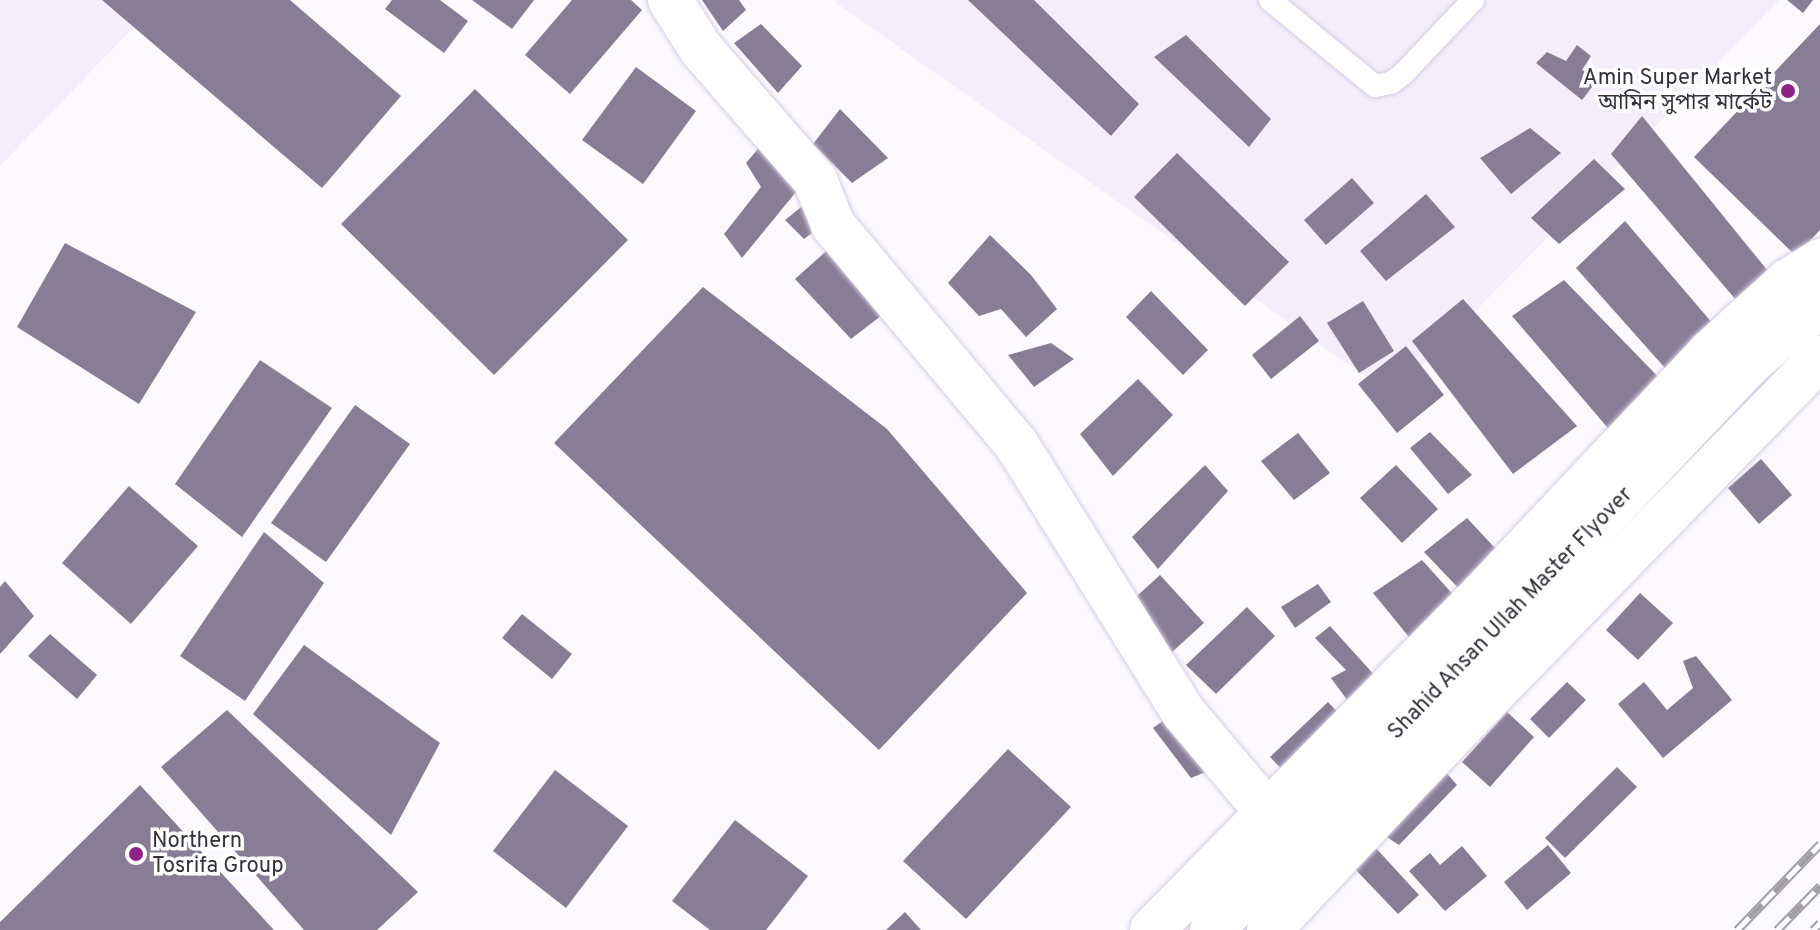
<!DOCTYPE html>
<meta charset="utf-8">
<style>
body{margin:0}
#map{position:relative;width:1820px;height:930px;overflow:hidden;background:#fcfaff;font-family:Overpass,"Noto Sans Bengali",sans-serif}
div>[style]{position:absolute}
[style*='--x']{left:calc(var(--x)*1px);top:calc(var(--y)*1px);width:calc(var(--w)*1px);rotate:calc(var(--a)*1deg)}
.built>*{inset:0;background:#f4eefc}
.building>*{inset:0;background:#877d94}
.roads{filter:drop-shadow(0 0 2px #d6cce4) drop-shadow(0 0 2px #d6cce4)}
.lane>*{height:22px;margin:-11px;padding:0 11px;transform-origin:11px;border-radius:11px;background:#fff}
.street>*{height:44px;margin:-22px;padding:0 22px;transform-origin:22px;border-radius:22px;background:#fff}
.primary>*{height:44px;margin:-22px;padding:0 22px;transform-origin:22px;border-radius:22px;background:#fff}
.rail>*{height:9px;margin-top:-4.5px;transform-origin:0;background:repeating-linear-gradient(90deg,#fff 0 18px,#a19ea5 0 36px);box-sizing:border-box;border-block:2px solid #a19ea5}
.dots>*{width:22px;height:22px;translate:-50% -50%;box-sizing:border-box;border:4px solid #fff;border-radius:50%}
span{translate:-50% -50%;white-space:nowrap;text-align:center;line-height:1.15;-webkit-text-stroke:7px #fff;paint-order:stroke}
.poi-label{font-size:22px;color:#35313a}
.right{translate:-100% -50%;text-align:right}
.left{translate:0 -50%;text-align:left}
.street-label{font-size:22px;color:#35313a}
</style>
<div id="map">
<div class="built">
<div style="clip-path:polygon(0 0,160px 0,0 166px)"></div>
<div style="clip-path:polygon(832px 0,1779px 0,1393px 396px)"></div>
</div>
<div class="building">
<div style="clip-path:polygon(102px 0,290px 0,401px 96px,322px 188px)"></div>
<div style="clip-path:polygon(392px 0,440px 0,468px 21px,444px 53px,385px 9px)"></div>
<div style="clip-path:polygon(472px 0,534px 0,512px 29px)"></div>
<div style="clip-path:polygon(572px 0,631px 0,642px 10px,570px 94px,525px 55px)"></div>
<div style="clip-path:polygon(702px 0,739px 0,746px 10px,723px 31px)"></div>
<div style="clip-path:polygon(968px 0,1034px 0,1139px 104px,1111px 136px)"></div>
<div style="clip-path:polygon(1787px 0,1813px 0,1803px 13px)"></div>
<div style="clip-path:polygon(761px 24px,802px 66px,778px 93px,734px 43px)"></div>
<div style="clip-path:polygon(1820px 24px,1820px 230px,1796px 256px,1694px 157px)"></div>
<div style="clip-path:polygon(1186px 35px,1271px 119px,1249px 147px,1154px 57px)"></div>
<div style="clip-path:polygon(1577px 45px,1591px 56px,1582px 70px,1599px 78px,1582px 100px,1536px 63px,1547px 52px,1566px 61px)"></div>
<div style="clip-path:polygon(636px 67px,696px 111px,643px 184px,582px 140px)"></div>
<div style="clip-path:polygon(475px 89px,628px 240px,494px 375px,341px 224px)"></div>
<div style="clip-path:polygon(840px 109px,888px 158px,852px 183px,813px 144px)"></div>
<div style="clip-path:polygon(1642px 116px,1772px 276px,1743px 308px,1611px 154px)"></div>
<div style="clip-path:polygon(1530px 128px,1561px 153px,1511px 194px,1480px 158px)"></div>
<div style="clip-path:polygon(768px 137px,805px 181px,742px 258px,724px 234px,761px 187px,746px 163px)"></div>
<div style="clip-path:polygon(1177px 153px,1289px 262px,1245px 306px,1134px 197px)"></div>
<div style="clip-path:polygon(1594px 159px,1625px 189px,1559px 244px,1531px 218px)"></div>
<div style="clip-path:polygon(1352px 178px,1374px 203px,1326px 245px,1304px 220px)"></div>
<div style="clip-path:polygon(1426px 194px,1455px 227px,1386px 281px,1360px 251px)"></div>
<div style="clip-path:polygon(805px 204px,821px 226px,804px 239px,785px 220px)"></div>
<div style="clip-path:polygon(1625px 221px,1714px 325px,1665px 368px,1576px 268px)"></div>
<div style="clip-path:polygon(990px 235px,1031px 275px,1057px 309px,1026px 337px,1001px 309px,979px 316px,948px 283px)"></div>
<div style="clip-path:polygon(65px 243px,196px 312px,139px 404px,17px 327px)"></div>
<div style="clip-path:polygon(833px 245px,886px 312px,851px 339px,795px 279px)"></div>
<div style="clip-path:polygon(1564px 280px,1671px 390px,1619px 441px,1512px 316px)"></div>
<div style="clip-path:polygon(703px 287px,887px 429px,1027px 593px,879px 750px,554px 443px)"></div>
<div style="clip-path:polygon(1151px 291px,1208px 350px,1183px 375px,1126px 317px)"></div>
<div style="clip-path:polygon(1463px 299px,1577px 426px,1513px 474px,1412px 341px)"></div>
<div style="clip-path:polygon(1363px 301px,1394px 351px,1359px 373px,1327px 323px)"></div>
<div style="clip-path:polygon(1300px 316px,1319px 341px,1271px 379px,1252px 355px)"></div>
<div style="clip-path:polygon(1051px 343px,1074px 359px,1034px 387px,1008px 355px)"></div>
<div style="clip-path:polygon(1406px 346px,1444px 395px,1397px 433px,1358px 384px)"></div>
<div style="clip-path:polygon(260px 360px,332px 408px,242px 537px,175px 484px)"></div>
<div style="clip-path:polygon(1138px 379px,1173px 415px,1113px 476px,1080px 434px)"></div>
<div style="clip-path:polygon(355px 405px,410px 444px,326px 562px,271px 523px)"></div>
<div style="clip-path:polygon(1430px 432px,1472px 475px,1448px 494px,1410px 448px)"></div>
<div style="clip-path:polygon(1298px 433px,1330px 473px,1294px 500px,1261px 461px)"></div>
<div style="clip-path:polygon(1761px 459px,1792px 495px,1759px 524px,1728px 488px)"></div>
<div style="clip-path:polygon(1205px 465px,1228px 491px,1158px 569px,1132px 537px)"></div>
<div style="clip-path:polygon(1396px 465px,1438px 509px,1402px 543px,1360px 498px)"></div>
<div style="clip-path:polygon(129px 486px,198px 546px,131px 624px,62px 563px)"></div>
<div style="clip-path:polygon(1467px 518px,1522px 577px,1485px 616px,1424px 552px)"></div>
<div style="clip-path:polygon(264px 532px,324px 583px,245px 701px,180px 656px)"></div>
<div style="clip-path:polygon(1422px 560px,1475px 619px,1409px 637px,1373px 593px)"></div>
<div style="clip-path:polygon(1160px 575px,1204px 623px,1171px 653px,1127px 605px)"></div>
<div style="clip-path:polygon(5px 581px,34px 616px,0 654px,0 587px)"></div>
<div style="clip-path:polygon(1318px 584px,1331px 602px,1295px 628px,1281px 607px)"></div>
<div style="clip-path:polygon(1640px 593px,1673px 623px,1638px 660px,1606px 630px)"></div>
<div style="clip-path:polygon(1247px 607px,1275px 636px,1216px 694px,1186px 665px)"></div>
<div style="clip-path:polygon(522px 614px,572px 654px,552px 679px,502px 638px)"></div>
<div style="clip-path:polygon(1330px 626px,1387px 689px,1362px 720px,1331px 678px,1346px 670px,1315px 638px)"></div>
<div style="clip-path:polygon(50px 634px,97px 675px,77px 699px,28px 656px)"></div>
<div style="clip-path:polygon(304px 645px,440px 743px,391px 835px,253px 714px)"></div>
<div style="clip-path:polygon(1696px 656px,1732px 700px,1663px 758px,1618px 704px,1644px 682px,1667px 710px,1693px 688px,1683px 661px)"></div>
<div style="clip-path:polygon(1567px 682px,1586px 700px,1549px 738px,1530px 719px)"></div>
<div style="clip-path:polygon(1328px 702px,1355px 731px,1297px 785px,1270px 757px)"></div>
<div style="clip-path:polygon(227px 710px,418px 892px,377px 930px,304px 930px,161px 767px)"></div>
<div style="clip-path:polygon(1177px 711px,1215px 768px,1191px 778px,1153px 728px)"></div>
<div style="clip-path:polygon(1507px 712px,1534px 737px,1490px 787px,1462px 762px)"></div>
<div style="clip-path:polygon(1008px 749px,1071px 807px,966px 919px,903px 861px)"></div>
<div style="clip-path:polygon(1435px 760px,1457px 785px,1399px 845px,1370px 826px)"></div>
<div style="clip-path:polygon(1617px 767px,1637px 787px,1565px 858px,1545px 838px)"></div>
<div style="clip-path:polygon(555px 770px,628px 826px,566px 908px,493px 851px)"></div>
<div style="clip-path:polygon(140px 785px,274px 930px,0 930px,0 922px)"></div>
<div style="clip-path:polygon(735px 820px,808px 876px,766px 930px,710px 930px,672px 901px)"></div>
<div style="clip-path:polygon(1548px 845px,1571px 873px,1527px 910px,1504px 882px)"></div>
<div style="clip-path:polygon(1374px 846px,1419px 895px,1398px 914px,1353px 867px)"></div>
<div style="clip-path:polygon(1462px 846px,1487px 876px,1445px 911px,1409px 871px,1430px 853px,1440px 865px)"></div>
<div style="clip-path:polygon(905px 912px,921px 930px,886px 930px)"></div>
</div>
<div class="roads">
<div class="lane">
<div style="--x:1270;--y:0;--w:136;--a:39.3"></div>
<div style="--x:1375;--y:86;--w:16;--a:-11"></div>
<div style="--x:1391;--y:83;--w:15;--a:-37"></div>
<div style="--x:1403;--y:74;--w:102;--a:-46.6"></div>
</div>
<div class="street">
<div style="--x:670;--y:0;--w:58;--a:57.7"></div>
<div style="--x:701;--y:49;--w:174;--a:49"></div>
<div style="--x:815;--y:180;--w:48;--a:68.2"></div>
<div style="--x:833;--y:225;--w:287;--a:50.1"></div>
<div style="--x:1017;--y:445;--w:314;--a:58.1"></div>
<div style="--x:1183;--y:712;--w:133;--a:49.9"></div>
</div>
<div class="primary">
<div style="--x:1152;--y:930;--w:474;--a:-45.5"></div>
<div style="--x:1484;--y:592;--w:330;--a:-46.7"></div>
<div style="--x:1710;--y:352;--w:105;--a:-42.3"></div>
<div style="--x:1788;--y:281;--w:38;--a:-32"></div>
<div style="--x:1212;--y:930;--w:779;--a:-46.51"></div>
<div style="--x:1748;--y:365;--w:56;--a:-41.4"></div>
<div style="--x:1790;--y:328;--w:36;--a:-34"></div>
<div style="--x:1269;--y:930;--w:291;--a:-46.7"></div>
<div style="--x:1469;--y:718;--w:503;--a:-45.73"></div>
</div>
</div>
<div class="rail">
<div style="--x:1737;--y:930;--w:120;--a:-46"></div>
<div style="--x:1777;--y:930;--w:62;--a:-45.7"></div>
<div style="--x:1813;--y:930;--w:10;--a:-45"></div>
</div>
<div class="dots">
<div style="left:1788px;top:91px;background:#8d2387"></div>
<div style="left:136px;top:854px;background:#8d2387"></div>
</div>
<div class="poi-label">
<span class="right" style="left:1772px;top:91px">Amin Super Market<br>আমিন সুপার মার্কেট</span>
<span class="left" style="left:152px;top:854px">Northern<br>Tosrifa Group</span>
</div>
<div class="street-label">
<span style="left:1511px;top:614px;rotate:-46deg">Shahid Ahsan Ullah Master Flyover</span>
</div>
</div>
